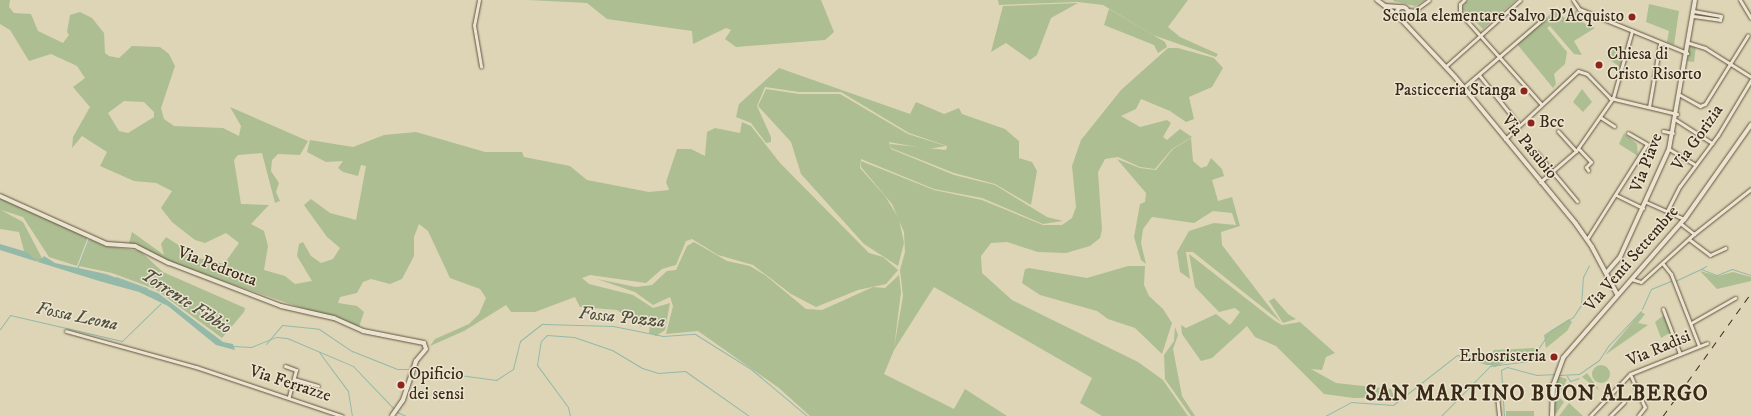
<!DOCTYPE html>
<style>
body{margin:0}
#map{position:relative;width:1751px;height:416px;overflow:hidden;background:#ded5b7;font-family:"IM FELL DW Pica",serif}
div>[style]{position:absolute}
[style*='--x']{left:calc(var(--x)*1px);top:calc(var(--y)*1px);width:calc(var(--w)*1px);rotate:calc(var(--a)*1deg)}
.green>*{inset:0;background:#adbe92}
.round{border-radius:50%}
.water>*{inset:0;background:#94b9a9}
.stream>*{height:1px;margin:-0.5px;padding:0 0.5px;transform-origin:0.5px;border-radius:0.5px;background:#94b9a9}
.roads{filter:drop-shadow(0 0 1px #63543e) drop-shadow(0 0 1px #63543e)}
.street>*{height:3px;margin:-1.5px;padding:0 1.5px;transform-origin:1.5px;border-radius:1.5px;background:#eae4d0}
.secondary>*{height:4px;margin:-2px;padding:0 2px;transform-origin:2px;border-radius:2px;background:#eae4d0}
.secondary>.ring{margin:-2px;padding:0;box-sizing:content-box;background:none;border:4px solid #eae4d0;border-radius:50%}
.rail>*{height:1px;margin-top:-0.5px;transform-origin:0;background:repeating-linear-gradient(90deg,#3a2915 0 7px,transparent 0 14px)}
.dots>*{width:11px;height:11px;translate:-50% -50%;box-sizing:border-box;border:2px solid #eae4d0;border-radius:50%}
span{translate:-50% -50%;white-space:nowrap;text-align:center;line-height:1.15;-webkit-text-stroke:3px #eae4d0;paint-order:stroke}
.poi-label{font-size:17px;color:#3a2915}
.right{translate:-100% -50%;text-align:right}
.left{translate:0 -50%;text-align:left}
.street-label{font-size:17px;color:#3a2915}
.water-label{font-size:18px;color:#504d3a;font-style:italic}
.district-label{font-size:21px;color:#3a2915;font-weight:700;letter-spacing:1px}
</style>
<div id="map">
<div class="green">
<div style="clip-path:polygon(evenodd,0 0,10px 0,9px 7px,14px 13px,31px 14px,38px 31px,63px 43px,69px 35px,67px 32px,70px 15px,80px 12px,92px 18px,104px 33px,105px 53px,109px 56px,119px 58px,132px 46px,160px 47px,169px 54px,175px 66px,161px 108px,164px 119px,174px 126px,223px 128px,239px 136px,241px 126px,230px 107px,308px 141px,300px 155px,278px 154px,272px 160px,271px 171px,279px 183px,276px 192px,280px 201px,275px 203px,262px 153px,238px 155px,234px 160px,241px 204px,269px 205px,251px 224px,264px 231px,268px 246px,264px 270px,285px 276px,295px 284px,312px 281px,297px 256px,299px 244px,303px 242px,311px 256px,321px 263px,333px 259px,340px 248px,327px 237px,304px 205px,311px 199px,330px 213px,356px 220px,366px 166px,361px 165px,358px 176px,343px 172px,338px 168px,343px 161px,326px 162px,307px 152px,310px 140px,353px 147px,384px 135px,416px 132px,485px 152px,522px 152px,524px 157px,570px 166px,587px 180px,649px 192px,669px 190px,666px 182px,677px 149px,691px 149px,705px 156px,707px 132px,715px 128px,740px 133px,742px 122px,751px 126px,780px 163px,869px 253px,883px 257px,898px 270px,886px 284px,858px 290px,816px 307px,791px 294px,753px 265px,718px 255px,692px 239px,686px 241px,676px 265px,662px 269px,646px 283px,590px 275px,582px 278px,589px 284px,633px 295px,653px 308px,670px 303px,665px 330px,656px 336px,649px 333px,651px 315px,641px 327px,617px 310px,580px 307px,575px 297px,535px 312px,511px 312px,506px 305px,464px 331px,430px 346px,435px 339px,469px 324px,479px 314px,486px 298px,480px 289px,450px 278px,428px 231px,419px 224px,414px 237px,414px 256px,402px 279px,390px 284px,371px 279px,363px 282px,357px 293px,340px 297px,338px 303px,357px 306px,364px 312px,359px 327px,172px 264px,129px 243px,132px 232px,164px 255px,161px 244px,166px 237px,199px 258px,224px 264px,239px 243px,226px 233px,205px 243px,195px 240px,172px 222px,161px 208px,172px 191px,156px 183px,134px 181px,100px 166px,107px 152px,82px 136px,72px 148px,73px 137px,90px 107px,73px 87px,85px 78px,77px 66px,51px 54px,29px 61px,10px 30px,0 24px,0 0,124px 101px,144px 102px,154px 112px,154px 117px,128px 133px,119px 131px,108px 113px,124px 101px)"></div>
<div style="clip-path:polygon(528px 0,821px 0,834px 32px,825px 40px,736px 47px,725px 39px,731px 30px,726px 28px,693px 44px,692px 31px,607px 19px,587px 3px)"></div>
<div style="clip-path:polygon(998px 0,1188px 0,1168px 27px,1180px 37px,1218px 54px,1216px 57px,1153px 35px,1103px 5px,1078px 2px,999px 5px)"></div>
<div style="clip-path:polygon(1425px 0,1415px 6px,1393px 1px,1394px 0)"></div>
<div style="clip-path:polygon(1467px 0,1516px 0,1483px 29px,1462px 9px)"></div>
<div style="clip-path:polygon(1078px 3px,1051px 18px,1037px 55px,1030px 60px,1006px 43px,991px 52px,1003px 6px)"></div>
<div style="clip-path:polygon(1649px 4px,1679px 11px,1674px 45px,1667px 42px,1669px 31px,1646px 22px)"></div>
<div style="clip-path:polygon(1557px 8px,1564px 18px,1577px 10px,1575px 19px,1595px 28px,1574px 41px,1582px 55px,1574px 54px,1550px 26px,1547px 28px,1567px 52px,1565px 64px,1554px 74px,1556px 84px,1553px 88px,1517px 44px)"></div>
<div style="clip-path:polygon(1109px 9px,1165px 42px,1167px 47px,1158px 53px,1154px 45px,1104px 25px)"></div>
<div style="clip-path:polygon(1690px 45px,1696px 46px,1694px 62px,1687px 61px)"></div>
<div style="clip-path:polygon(1615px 47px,1624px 51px,1620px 67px,1607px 58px)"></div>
<div style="clip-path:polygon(1168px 48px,1178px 48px,1214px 58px,1223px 68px,1212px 87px,1189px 97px,1194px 119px,1186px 122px,1170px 111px,1141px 99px,1136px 109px,1121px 116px,1140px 127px,1167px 120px,1171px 123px,1163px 137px,1167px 140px,1180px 129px,1192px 137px,1172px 149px,1155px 169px,1140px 167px,1118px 157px,1105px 159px,1098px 172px,1102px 230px,1100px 238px,1090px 246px,1066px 253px,1038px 252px,1007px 242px,991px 243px,981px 256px,982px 273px,1012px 300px,1138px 362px,1163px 380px,1188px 416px,1102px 416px,1080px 403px,1092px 378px,934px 287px,894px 350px,884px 374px,954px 409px,965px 389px,1007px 416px,810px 416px,779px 388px,698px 331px,666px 334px,673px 306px,670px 297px,653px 305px,635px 292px,597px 279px,636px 287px,652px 285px,667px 271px,676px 270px,687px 246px,694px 242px,727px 261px,750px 266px,765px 275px,806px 309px,822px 310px,873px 287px,885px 288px,899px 275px,901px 292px,894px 348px,903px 296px,900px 270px,905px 252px,904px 232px,892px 204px,861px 167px,861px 161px,934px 190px,982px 200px,1043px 225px,1062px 225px,1072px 218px,1076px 207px,1072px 166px,1081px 140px,1121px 90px)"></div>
<div style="clip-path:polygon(779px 68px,910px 114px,916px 102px,944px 114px,959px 108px,962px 114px,1005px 129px,1019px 141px,1019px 158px,1032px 162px,1037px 171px,1031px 205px,995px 184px,954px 173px,891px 148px,890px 144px,946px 150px,947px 146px,909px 133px,841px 92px,799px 92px,765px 87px,757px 106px,771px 137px,771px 142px,766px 143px,751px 123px,736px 117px,739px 104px)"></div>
<div style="clip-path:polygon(766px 89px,799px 94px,840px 94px,908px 134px,946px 146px,928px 149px,889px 142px,891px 149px,954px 175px,995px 185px,1047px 217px,1063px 221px,1043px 224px,982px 198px,934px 189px,861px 159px,860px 168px,885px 196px,899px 219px,904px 243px,898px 266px,864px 244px,801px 174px,791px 142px,758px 106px)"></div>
<div style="clip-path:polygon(1582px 89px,1592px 102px,1583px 112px,1573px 102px)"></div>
<div style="clip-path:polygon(1624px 133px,1637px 144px,1638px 156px,1619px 144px)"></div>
<div style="clip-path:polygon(1191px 138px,1193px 161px,1201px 168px,1207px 166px,1211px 158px,1222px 169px,1224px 176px,1212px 180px,1218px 201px,1232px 197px,1240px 226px,1221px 232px,1222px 245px,1281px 322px,1193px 252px,1186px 252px,1190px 279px,1180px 272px,1177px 252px,1189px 231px,1214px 223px,1236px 225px,1232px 213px,1213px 211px,1194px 223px,1152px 217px,1143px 229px,1141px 243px,1146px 264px,1141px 260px,1134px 237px,1140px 204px,1145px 202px,1146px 193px,1117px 159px,1140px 168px,1156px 170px,1173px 149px)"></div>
<div style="clip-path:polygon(0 198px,88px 237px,77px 266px,49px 257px,23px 217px,1px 210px,23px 222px,43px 260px,38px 262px,24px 251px,19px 232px,0 229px)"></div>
<div style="clip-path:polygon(90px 239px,105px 246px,140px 251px,163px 272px,245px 308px,244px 312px,222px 338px,155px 289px,112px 273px,79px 266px)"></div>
<div style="clip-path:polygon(1189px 254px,1275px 321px,1282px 325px,1300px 322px,1335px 353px,1326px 357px,1322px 370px,1311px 369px,1336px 383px,1391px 389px,1394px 397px,1354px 398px,1324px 394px,1276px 346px,1255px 337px,1247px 326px,1212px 358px,1201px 361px,1182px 334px,1181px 325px,1186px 328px,1216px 314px,1230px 325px,1240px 312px,1235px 308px,1219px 312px,1195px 287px)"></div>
<div style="clip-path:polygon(1128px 266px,1145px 266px,1144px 285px,1149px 296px,1163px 309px,1172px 323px,1162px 354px,1135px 328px,1108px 319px,1097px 311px,1040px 295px,1022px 283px,1025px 269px,1029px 268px,1087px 278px)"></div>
<div style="clip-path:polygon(1700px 271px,1718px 276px,1733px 272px,1751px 277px,1751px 281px,1717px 289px)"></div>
<div style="clip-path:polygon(1274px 298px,1288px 314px,1296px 319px,1283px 323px,1269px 301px)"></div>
<div style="clip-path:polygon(1641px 312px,1645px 314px,1638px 323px,1648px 325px,1605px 355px)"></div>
<div style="clip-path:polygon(1664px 315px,1671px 332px,1661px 338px,1655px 322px)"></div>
<div style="clip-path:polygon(1569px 319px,1572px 322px,1567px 331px,1546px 348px,1544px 335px)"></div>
<div style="clip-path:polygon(1175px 327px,1178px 335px,1173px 349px,1182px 396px,1195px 416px,1191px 416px,1165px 379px,1164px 355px,1174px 341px)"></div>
<div style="clip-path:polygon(1535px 348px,1544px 356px,1543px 360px,1506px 362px,1495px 367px,1463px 355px,1490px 356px,1494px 350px)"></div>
<div class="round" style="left:1592px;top:365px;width:18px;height:18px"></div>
<div style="clip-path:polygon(1587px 373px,1600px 391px,1582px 377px)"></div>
<div style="clip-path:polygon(1557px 376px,1567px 379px,1559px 397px,1564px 402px,1556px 414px,1553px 410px)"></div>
<div style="clip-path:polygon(1569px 403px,1583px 416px,1559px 416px)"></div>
<div style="clip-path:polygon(1506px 411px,1534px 411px,1534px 416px,1506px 416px)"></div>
</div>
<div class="water">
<div style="clip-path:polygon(0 244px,27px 252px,38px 262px,44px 256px,55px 263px,106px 274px,158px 293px,223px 342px,233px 344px,235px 350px,216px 345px,168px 306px,139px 292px,99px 281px,38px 262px,0 250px)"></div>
</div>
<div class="stream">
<div style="--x:35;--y:258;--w:8;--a:14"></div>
<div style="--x:77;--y:269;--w:33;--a:-69"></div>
<div style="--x:1701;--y:269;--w:6;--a:-31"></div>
<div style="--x:116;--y:277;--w:33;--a:20"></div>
<div style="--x:1675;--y:281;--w:29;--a:-25"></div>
<div style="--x:1701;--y:269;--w:17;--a:21"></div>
<div style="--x:1717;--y:275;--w:16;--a:-22"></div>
<div style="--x:1732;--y:269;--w:20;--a:18"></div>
<div style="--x:1642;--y:309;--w:22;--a:-66"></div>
<div style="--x:1651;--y:289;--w:22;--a:-22"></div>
<div style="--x:0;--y:329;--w:17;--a:-54"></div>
<div style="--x:10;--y:315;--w:115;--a:13.1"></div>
<div style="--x:122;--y:341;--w:54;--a:-44.3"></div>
<div style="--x:266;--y:344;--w:25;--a:-50"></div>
<div style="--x:282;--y:325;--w:37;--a:6"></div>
<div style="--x:319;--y:329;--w:40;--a:34"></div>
<div style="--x:352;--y:351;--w:48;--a:21.8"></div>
<div style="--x:397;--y:369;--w:15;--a:0"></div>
<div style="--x:233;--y:346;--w:18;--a:3"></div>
<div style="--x:251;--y:347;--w:27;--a:-22"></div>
<div style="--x:276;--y:337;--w:11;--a:5"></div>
<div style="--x:287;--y:338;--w:72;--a:23"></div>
<div style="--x:353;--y:366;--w:61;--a:46.3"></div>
<div style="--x:319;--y:352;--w:49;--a:53.4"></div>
<div style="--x:348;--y:391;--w:25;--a:81"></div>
<div style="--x:415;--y:369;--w:82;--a:7.7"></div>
<div style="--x:496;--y:380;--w:20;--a:-33"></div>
<div style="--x:513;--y:369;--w:29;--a:-76"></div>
<div style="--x:520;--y:341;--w:28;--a:-38"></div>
<div style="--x:542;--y:324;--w:71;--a:1.6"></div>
<div style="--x:613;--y:326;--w:51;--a:11.3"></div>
<div style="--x:663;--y:336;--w:32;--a:-4"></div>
<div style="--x:695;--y:334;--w:66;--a:32"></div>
<div style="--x:751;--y:369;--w:73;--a:40"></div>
<div style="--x:1559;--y:375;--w:20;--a:-3"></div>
<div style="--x:1579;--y:374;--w:24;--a:-35"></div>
<div style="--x:1599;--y:360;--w:17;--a:-57"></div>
<div style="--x:1608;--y:346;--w:48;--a:-46.7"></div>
<div style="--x:1567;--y:376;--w:6;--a:59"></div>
<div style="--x:1570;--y:381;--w:9;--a:-18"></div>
<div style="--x:397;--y:412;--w:10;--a:24"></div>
<div style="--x:570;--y:416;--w:9;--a:-103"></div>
<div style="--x:568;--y:407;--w:52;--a:-126.4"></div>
<div style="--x:537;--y:365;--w:24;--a:-81"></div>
<div style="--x:541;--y:341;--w:8;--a:-45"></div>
<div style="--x:547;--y:335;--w:27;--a:4"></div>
<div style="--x:574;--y:337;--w:40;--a:18.9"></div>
<div style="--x:612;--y:350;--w:35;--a:31"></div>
<div style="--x:642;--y:368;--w:17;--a:17"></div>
<div style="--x:658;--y:373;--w:27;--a:-4"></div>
<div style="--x:685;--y:371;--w:78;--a:35.1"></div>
<div style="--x:1325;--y:416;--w:30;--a:-28"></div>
<div style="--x:1351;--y:402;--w:42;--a:4.1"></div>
<div style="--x:1393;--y:405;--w:81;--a:-38"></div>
<div style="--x:1457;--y:355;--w:31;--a:17"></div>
<div style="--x:1487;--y:364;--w:48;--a:-10.8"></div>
<div style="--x:1534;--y:355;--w:29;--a:-56"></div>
<div style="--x:1550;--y:331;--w:27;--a:-31"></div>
<div style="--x:1573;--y:317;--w:14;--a:-56"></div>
<div style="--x:1581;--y:305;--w:28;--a:-86"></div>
<div style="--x:1583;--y:277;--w:13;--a:-63"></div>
<div style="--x:1441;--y:416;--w:70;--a:-45.6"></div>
<div style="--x:1490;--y:366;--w:56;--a:-7.1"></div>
<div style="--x:1504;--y:416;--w:46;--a:-93.7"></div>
<div style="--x:1501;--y:370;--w:7;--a:-27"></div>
<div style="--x:1507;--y:367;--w:30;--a:15"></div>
<div style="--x:1536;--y:375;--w:20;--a:-3"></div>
</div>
<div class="roads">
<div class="street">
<div style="--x:479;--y:0;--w:25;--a:101"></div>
<div style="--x:474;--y:25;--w:42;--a:80.3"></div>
<div style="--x:1464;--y:0;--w:6;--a:135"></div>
<div style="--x:1460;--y:4;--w:9;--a:90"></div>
<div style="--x:1460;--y:13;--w:122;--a:48.3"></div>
<div style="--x:1573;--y:0;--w:11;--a:56"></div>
<div style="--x:1579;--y:9;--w:117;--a:22.2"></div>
<div style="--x:1740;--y:0;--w:21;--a:59"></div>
<div style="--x:1408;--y:10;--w:9;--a:6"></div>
<div style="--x:1407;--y:16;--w:27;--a:-36"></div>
<div style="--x:1693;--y:16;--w:27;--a:8"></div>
<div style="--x:1720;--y:20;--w:4;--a:-76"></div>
<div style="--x:1721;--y:16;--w:27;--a:-170"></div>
<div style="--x:1689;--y:43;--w:17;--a:17"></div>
<div style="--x:1705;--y:48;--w:54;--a:32.2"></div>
<div style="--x:1446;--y:66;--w:99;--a:-41.7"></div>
<div style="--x:1479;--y:75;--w:64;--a:51.3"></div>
<div style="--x:1464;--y:87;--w:104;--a:-40.7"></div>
<div style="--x:1680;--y:95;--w:23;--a:29"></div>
<div style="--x:1700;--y:106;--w:5;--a:-22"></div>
<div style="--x:1705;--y:104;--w:81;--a:-58.1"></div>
<div style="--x:1649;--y:107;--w:65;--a:-80.2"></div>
<div style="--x:1600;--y:117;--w:17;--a:33"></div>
<div style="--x:1676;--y:120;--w:43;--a:32.6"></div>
<div style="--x:1558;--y:131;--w:27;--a:48"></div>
<div style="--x:1663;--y:131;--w:10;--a:11"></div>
<div style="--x:1505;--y:139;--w:100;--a:-43"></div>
<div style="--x:1578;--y:71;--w:9;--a:18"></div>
<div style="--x:1587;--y:74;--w:33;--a:46"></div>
<div style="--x:1610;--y:98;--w:69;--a:13.4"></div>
<div style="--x:1578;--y:148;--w:19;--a:47"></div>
<div style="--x:1591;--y:162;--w:7;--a:135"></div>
<div style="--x:1586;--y:167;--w:4;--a:56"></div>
<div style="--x:1669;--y:149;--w:31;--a:31"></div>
<div style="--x:1536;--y:152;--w:64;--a:50.1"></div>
<div style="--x:1540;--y:182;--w:48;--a:-40.7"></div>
<div style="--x:1576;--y:151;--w:65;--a:-55.1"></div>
<div style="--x:1613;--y:98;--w:70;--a:-74.2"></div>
<div style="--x:1616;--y:195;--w:30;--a:26"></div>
<div style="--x:1646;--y:202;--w:42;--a:24.1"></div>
<div style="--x:1667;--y:211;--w:28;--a:-63"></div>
<div style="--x:1680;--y:186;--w:64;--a:-53.3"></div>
<div style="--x:1718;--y:135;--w:64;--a:-59"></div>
<div style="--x:1680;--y:223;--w:18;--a:38"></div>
<div style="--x:1587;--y:239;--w:112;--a:-57.7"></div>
<div style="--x:1647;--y:144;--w:22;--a:-150"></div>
<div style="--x:1690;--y:240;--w:25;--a:37"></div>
<div style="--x:1710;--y:255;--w:17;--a:-25"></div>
<div style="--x:1663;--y:264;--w:13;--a:51"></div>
<div style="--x:1671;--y:274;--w:77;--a:68.7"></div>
<div style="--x:1631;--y:279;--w:10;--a:17"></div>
<div style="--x:1641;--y:282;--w:72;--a:-42.2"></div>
<div style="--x:1694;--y:234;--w:73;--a:-38.3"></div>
<div style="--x:1663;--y:309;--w:48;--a:69.3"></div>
<div style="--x:1691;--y:323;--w:51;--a:-29.6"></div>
<div style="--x:66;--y:331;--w:135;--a:15.5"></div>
<div style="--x:196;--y:367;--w:154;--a:18.6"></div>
<div style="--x:285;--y:366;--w:12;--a:20"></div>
<div style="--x:296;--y:370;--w:28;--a:105"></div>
<div style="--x:1630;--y:374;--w:36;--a:66"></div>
<div style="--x:1645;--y:407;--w:11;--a:128"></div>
<div style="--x:294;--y:379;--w:25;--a:16"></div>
<div style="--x:1497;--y:396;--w:20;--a:84"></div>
<div style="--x:1590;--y:416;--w:58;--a:-46.4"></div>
<div style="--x:1630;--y:374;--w:83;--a:-21.9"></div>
<div style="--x:1610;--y:416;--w:20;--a:-45"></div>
</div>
<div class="secondary">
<div style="--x:1377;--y:0;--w:25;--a:37"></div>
<div style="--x:1385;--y:6;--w:15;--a:4"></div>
<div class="ring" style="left:1396.5px;top:6.5px;width:7px;height:7px"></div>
<div style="--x:1398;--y:16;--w:83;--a:46.9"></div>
<div style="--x:1455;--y:77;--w:190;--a:50.5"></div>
<div style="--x:1576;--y:224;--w:28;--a:55"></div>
<div style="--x:1592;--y:247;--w:53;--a:62"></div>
<div style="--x:0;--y:196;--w:117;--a:24.2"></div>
<div style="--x:107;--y:244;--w:28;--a:4"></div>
<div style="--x:135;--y:246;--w:38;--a:27"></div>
<div style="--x:169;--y:263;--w:120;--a:21"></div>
<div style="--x:281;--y:306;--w:54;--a:12.8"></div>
<div style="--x:334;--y:318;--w:32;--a:24"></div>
<div style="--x:363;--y:331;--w:62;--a:11.1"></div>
<div style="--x:424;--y:343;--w:6;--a:72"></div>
<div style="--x:426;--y:349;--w:16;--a:130"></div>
<div style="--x:416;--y:361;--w:41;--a:108.4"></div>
<div style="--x:403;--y:400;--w:19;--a:125"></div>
<div style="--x:1607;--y:272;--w:20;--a:-49"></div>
<div style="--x:1620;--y:257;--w:119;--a:-65.6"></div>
<div style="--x:1669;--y:149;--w:151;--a:-80.1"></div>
<div style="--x:1552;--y:416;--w:30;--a:-88"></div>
<div style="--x:1553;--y:386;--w:30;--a:-70"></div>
<div style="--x:1563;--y:358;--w:187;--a:-48.9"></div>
<div style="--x:1686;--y:217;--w:113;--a:-54.8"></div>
</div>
</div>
<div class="rail">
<div style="--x:1663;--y:416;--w:151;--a:-54.4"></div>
</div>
<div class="dots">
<div style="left:1632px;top:17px;background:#8f2418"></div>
<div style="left:1599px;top:65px;background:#8f2418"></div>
<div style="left:1524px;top:91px;background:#8f2418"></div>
<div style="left:1531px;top:123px;background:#8f2418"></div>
<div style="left:1554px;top:357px;background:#8f2418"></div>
<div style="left:401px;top:385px;background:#8f2418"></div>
</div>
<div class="poi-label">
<span class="right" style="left:1624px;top:17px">Scuola elementare Salvo D'Acquisto</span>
<span class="left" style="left:1607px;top:65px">Chiesa di<br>Cristo Risorto</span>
<span class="right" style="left:1516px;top:91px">Pasticceria Stanga</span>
<span class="left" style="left:1539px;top:123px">Bcc</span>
<span class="right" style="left:1546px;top:357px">Erbosristeria</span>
<span class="left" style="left:409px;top:385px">Opificio<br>dei sensi</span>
</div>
<div class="street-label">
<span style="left:1698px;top:138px;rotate:-55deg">Via Gorizia</span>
<span style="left:1529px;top:147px;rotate:51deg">Via Pasubio</span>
<span style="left:1647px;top:163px;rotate:-69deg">Via Piave</span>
<span style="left:1632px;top:259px;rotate:-49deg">Via Venti Settembre</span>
<span style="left:217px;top:267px;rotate:21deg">Via Pedrotta</span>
<span style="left:1659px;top:349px;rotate:-23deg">Via Radisi</span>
<span style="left:290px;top:384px;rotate:18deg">Via Ferrazze</span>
</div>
<div class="water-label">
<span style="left:186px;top:302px;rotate:33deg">Torrente Fibbio</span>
<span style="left:77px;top:317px;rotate:12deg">Fossa Leona</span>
<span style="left:622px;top:318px;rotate:6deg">Fossa Pozza</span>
</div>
<div class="district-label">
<span style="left:1537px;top:394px">SAN MARTINO BUON ALBERGO</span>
</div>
</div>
